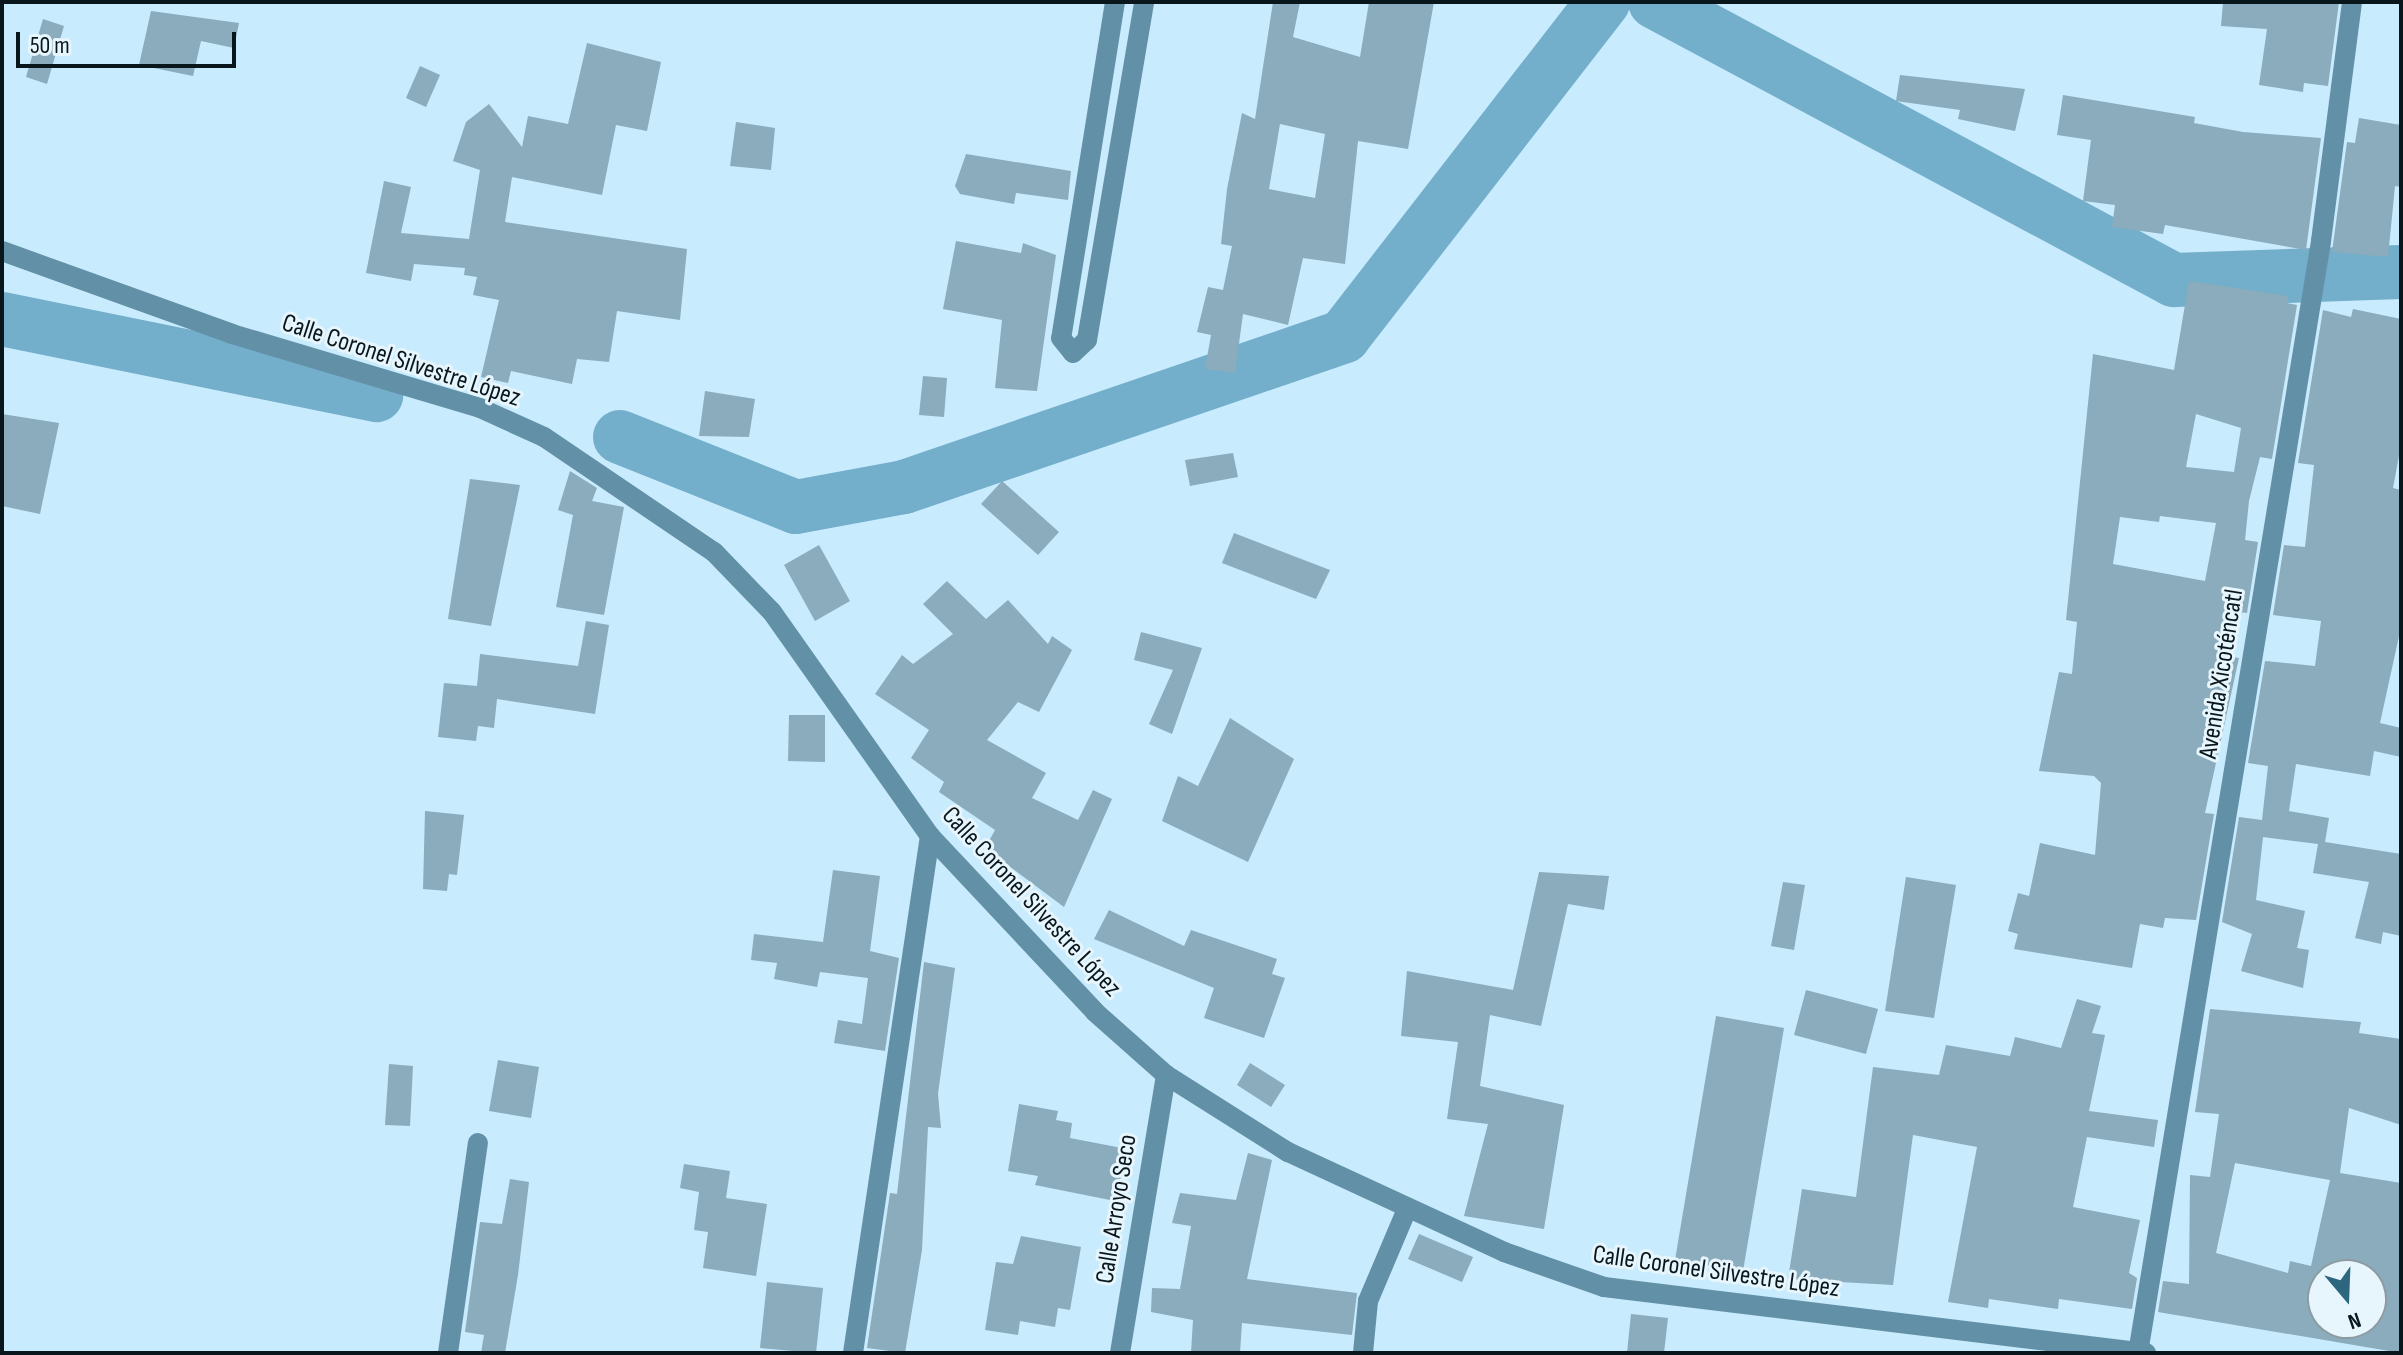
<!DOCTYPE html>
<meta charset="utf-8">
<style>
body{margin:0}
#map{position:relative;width:2403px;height:1355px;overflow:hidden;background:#c8ebfd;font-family:"Sofia Sans Condensed",sans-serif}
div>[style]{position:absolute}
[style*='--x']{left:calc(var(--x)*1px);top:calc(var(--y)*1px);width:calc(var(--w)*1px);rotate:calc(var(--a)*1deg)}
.river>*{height:54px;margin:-27px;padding:0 27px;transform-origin:27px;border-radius:27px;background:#73aecb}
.building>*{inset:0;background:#8aacbc}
.street>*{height:20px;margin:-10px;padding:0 10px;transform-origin:10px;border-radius:10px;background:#6290a6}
span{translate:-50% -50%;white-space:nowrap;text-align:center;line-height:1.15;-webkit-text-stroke:6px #e7f5fc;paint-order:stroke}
.street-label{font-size:26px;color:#09161c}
.frame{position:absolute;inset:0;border:4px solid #09161c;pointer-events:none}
.north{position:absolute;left:2307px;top:1259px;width:80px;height:80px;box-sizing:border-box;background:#e7f5fc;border:2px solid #8e9ca2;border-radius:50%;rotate:161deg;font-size:22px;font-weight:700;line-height:32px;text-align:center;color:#09161c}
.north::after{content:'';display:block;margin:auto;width:28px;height:36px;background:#2c667f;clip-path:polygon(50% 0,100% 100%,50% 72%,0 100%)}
.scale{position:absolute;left:16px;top:32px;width:220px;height:36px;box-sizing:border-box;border:4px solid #09161c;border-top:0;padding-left:10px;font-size:24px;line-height:28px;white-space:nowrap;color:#09161c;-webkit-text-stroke:6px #e7f5fc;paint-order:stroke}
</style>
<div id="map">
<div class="river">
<div style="--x:1655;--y:2;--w:589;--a:28.18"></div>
<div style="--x:2174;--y:280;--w:227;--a:-2"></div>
<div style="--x:2;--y:319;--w:382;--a:11.5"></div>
<div style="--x:620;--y:437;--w:189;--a:21.7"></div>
<div style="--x:796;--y:507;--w:110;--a:-10.5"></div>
<div style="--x:904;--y:487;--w:465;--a:-18.9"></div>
<div style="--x:1344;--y:336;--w:423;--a:-52.2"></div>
</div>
<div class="building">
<div style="clip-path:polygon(evenodd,1273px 2px,1300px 2px,1293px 37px,1360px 57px,1369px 2px,1434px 2px,1408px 149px,1358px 141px,1345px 264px,1303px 258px,1288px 325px,1243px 314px,1235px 373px,1205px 369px,1211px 335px,1197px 332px,1208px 287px,1223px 290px,1232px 246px,1221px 244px,1227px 189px,1242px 113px,1255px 119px,1273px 2px,1280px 124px,1325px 134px,1315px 198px,1269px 189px,1280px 124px)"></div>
<div style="clip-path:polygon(2223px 2px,2339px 2px,2328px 86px,2304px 83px,2303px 92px,2259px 85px,2267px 29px,2221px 26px)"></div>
<div style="clip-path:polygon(151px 11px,239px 23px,234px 48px,201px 41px,193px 76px,139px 65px)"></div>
<div style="clip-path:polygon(43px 19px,64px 26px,47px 84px,26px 77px)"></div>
<div style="clip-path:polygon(587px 43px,661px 62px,647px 131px,616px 125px,602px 195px,512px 177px,505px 222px,687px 249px,680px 320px,617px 311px,609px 362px,577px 359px,572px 384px,511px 371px,508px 383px,481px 377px,499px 300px,473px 295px,477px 277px,464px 275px,465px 268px,414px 264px,411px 281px,366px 273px,384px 181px,411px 187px,401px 233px,469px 239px,480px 170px,453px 161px,466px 122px,489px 104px,522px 147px,528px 116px,568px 124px)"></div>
<div style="clip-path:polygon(420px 66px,440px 75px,426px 107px,406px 98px)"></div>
<div style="clip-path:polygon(1900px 75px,2025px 89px,2015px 131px,1958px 119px,1960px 110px,1896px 101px)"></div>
<div style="clip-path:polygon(2063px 95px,2195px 117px,2194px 123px,2243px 132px,2321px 138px,2306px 250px,2165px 225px,2163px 234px,2112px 227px,2115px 205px,2083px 201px,2091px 140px,2057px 135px)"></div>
<div style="clip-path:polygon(2359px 118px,2401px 125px,2401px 187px,2395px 186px,2388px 257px,2332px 252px,2347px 142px,2355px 143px)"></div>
<div style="clip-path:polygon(736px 122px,775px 128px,771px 170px,730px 166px)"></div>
<div style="clip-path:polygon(966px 154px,1071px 171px,1068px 200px,1016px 193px,1014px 204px,960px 194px,955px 186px)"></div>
<div style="clip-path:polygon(956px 241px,1021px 253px,1023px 243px,1056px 255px,1037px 391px,995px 388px,1002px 320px,943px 309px)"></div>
<div style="clip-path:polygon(evenodd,2189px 281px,2288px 296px,2287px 303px,2297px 305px,2272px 459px,2260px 457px,2249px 501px,2245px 540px,2258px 542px,2247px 613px,2233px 611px,2227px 656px,2239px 658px,2205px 813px,2214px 814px,2196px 920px,2165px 918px,2163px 928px,2140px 924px,2132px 968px,2014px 949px,2018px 934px,2008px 931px,2018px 893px,2029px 896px,2040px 843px,2095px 855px,2101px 783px,2094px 776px,2039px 771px,2059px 672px,2072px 674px,2077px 622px,2066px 620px,2093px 354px,2174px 370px,2189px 281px,2196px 414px,2241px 428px,2234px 472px,2186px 467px,2196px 414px,2189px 281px,2160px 516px,2216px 523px,2205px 581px,2113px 564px,2120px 517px,2159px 522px,2160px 516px)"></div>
<div style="clip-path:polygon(2353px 309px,2401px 319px,2401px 445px,2393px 488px,2401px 490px,2401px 627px,2380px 723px,2401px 728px,2401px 757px,2374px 751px,2370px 776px,2296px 764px,2289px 811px,2329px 818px,2325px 842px,2401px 854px,2401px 936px,2383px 932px,2381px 944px,2355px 938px,2369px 882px,2313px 873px,2318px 844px,2263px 837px,2256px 900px,2305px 911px,2297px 948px,2309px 950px,2303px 988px,2241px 971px,2252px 934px,2222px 922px,2239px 817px,2262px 820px,2268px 766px,2248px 763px,2265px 661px,2315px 666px,2321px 621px,2273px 615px,2284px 545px,2305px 547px,2314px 465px,2298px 463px,2323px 310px,2351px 317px)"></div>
<div style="clip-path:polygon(923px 376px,947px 378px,944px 417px,919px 415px)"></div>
<div style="clip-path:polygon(705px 391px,755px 399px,749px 437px,699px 436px)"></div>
<div style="clip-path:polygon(2px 414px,59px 423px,40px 514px,2px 506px)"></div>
<div style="clip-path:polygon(1233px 453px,1238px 477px,1190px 486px,1185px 460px)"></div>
<div style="clip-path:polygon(570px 471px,597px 488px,592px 501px,624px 507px,604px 615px,556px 607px,573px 515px,558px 510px)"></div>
<div style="clip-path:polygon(470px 479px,520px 485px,491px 626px,448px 619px)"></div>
<div style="clip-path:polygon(1002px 481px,1059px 532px,1038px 555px,981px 504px)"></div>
<div style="clip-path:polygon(1234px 533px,1330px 570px,1316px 599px,1222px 563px)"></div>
<div style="clip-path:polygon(819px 545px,850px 601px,815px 621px,784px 565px)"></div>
<div style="clip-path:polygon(947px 581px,986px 619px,1008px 600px,1048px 644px,1052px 636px,1072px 650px,1039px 712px,1018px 702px,987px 740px,1046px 773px,1032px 798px,1078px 820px,1093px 790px,1112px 799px,1064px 907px,985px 848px,995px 830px,939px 792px,944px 782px,911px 758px,929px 730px,875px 694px,902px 655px,913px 664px,953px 634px,923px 604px)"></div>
<div style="clip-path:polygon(586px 621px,609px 625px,595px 714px,497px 699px,494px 728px,478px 726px,476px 741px,438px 737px,444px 683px,477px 686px,480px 654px,578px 666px)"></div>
<div style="clip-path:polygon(1141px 632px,1202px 648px,1172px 734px,1149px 724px,1173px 670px,1134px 660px)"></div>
<div style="clip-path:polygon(789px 715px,825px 715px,825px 762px,788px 761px)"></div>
<div style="clip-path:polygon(1230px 718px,1294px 759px,1248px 862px,1162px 821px,1178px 776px,1198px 786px)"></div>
<div style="clip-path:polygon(425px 811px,464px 815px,457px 875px,449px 874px,447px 891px,423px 889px)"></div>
<div style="clip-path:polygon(833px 870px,880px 876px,870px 951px,899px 958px,885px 1051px,834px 1043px,838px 1020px,862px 1024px,868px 978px,820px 972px,817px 987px,774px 979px,777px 963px,751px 960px,754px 934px,823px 942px)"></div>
<div style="clip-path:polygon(1539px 872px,1609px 876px,1604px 910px,1568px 904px,1541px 1026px,1490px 1015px,1480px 1086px,1564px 1105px,1544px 1229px,1464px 1216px,1488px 1124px,1447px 1119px,1458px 1042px,1401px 1036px,1407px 971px,1513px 990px)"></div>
<div style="clip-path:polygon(1906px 877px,1956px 885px,1934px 1018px,1885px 1011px)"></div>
<div style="clip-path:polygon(1783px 882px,1805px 885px,1794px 950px,1771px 946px)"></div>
<div style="clip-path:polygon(1109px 910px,1184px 946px,1191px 930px,1277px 959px,1272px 974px,1285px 978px,1264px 1038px,1204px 1018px,1214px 988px,1094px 939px)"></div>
<div style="clip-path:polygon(924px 962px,955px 968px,938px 1094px,941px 1128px,928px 1127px,922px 1250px,905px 1353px,867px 1348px,890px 1193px,897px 1194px)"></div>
<div style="clip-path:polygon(1806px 990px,1878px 1009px,1866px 1054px,1794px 1035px)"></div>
<div style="clip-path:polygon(2077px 999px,2101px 1006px,2092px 1033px,2105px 1035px,2089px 1111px,2158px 1120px,2154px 1147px,2087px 1137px,2073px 1207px,2140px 1220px,2129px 1273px,2137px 1278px,2132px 1309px,2059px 1299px,2058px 1309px,1989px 1299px,1988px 1308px,1948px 1302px,1977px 1147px,1913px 1135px,1893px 1285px,1788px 1279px,1802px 1189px,1856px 1197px,1873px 1067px,1939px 1075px,1946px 1045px,2010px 1056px,2015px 1037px,2061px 1048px)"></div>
<div style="clip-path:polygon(evenodd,2210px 1009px,2361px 1022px,2359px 1033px,2401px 1039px,2401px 1125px,2349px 1108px,2340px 1173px,2401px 1183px,2401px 1353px,2158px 1312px,2163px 1281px,2189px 1284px,2190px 1175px,2210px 1177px,2219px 1114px,2195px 1112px,2210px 1009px,2235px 1163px,2330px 1180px,2311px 1266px,2290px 1261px,2288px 1273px,2216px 1253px,2235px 1163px,2210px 1009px,2323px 1275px,2371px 1275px,2371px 1323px,2315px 1323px,2323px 1275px)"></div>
<div style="clip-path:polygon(1716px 1016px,1784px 1028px,1743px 1271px,1675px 1260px)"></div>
<div style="clip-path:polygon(498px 1060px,539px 1067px,531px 1118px,489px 1111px)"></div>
<div style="clip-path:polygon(1250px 1063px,1285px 1085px,1271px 1107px,1237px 1085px)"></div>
<div style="clip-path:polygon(389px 1064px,413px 1066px,410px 1126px,385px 1125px)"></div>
<div style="clip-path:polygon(1019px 1104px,1058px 1111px,1056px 1120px,1072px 1123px,1070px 1138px,1127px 1149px,1115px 1201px,1035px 1185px,1038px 1176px,1008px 1171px)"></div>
<div style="clip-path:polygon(1248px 1153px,1272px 1160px,1247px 1279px,1357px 1293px,1352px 1335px,1242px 1323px,1240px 1353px,1191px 1353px,1193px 1320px,1151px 1312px,1152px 1288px,1180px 1289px,1191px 1226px,1172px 1223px,1180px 1193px,1236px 1200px)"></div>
<div style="clip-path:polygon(684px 1164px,730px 1171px,726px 1198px,767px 1204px,756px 1276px,703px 1268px,708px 1232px,694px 1230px,699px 1192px,680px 1188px)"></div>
<div style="clip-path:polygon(510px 1179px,529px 1182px,518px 1275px,505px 1353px,481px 1353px,484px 1335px,465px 1332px,480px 1222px,502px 1224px)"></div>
<div style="clip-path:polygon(1419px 1234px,1473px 1257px,1462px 1282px,1408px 1259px)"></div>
<div style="clip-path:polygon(1021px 1236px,1081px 1247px,1070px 1310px,1058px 1308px,1055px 1327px,1020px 1321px,1018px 1335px,985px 1330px,996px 1262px,1013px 1264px)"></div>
<div style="clip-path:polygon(767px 1282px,823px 1288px,816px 1353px,760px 1348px)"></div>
<div style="clip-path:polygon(1631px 1314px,1668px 1318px,1664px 1353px,1627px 1353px)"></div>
</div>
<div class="street">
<div style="--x:1115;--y:2;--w:340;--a:99.1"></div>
<div style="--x:1061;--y:338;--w:19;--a:51"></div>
<div style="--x:1073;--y:353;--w:19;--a:-43"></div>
<div style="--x:1087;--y:340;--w:343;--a:-80.4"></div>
<div style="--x:2;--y:251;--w:245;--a:19.8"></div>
<div style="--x:232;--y:334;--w:259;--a:16.6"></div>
<div style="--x:480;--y:408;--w:70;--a:24.4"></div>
<div style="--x:544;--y:437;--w:205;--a:34.1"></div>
<div style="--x:714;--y:552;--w:83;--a:46"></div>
<div style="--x:772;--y:612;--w:274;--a:54.8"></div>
<div style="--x:930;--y:836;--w:241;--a:46.8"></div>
<div style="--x:1095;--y:1012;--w:95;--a:41.6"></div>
<div style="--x:1166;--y:1075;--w:144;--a:32.3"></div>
<div style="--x:1288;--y:1152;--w:238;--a:24.8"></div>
<div style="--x:1504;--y:1252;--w:106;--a:19.3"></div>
<div style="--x:1604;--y:1287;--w:546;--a:6.94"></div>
<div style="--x:448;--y:1353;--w:212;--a:-81.9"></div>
<div style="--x:853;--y:1353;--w:523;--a:-81.53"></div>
<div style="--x:1120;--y:1353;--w:282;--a:-80.6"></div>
<div style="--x:1363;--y:1353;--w:52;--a:-84.5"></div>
<div style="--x:1368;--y:1301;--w:100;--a:-67"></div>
<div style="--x:2138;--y:1353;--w:1127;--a:-80.65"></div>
<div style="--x:2321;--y:241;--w:241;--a:-82.6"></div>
</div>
<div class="street-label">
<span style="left:401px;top:361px;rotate:18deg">Calle Coronel Silvestre López</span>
<span style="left:2222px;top:674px;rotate:-81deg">Avenida Xicoténcatl</span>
<span style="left:1031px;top:902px;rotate:47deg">Calle Coronel Silvestre López</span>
<span style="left:1117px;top:1209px;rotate:-81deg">Calle Arroyo Seco</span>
<span style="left:1716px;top:1272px;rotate:8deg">Calle Coronel Silvestre López</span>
</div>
<div class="frame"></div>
<div class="north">N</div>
<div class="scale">50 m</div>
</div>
